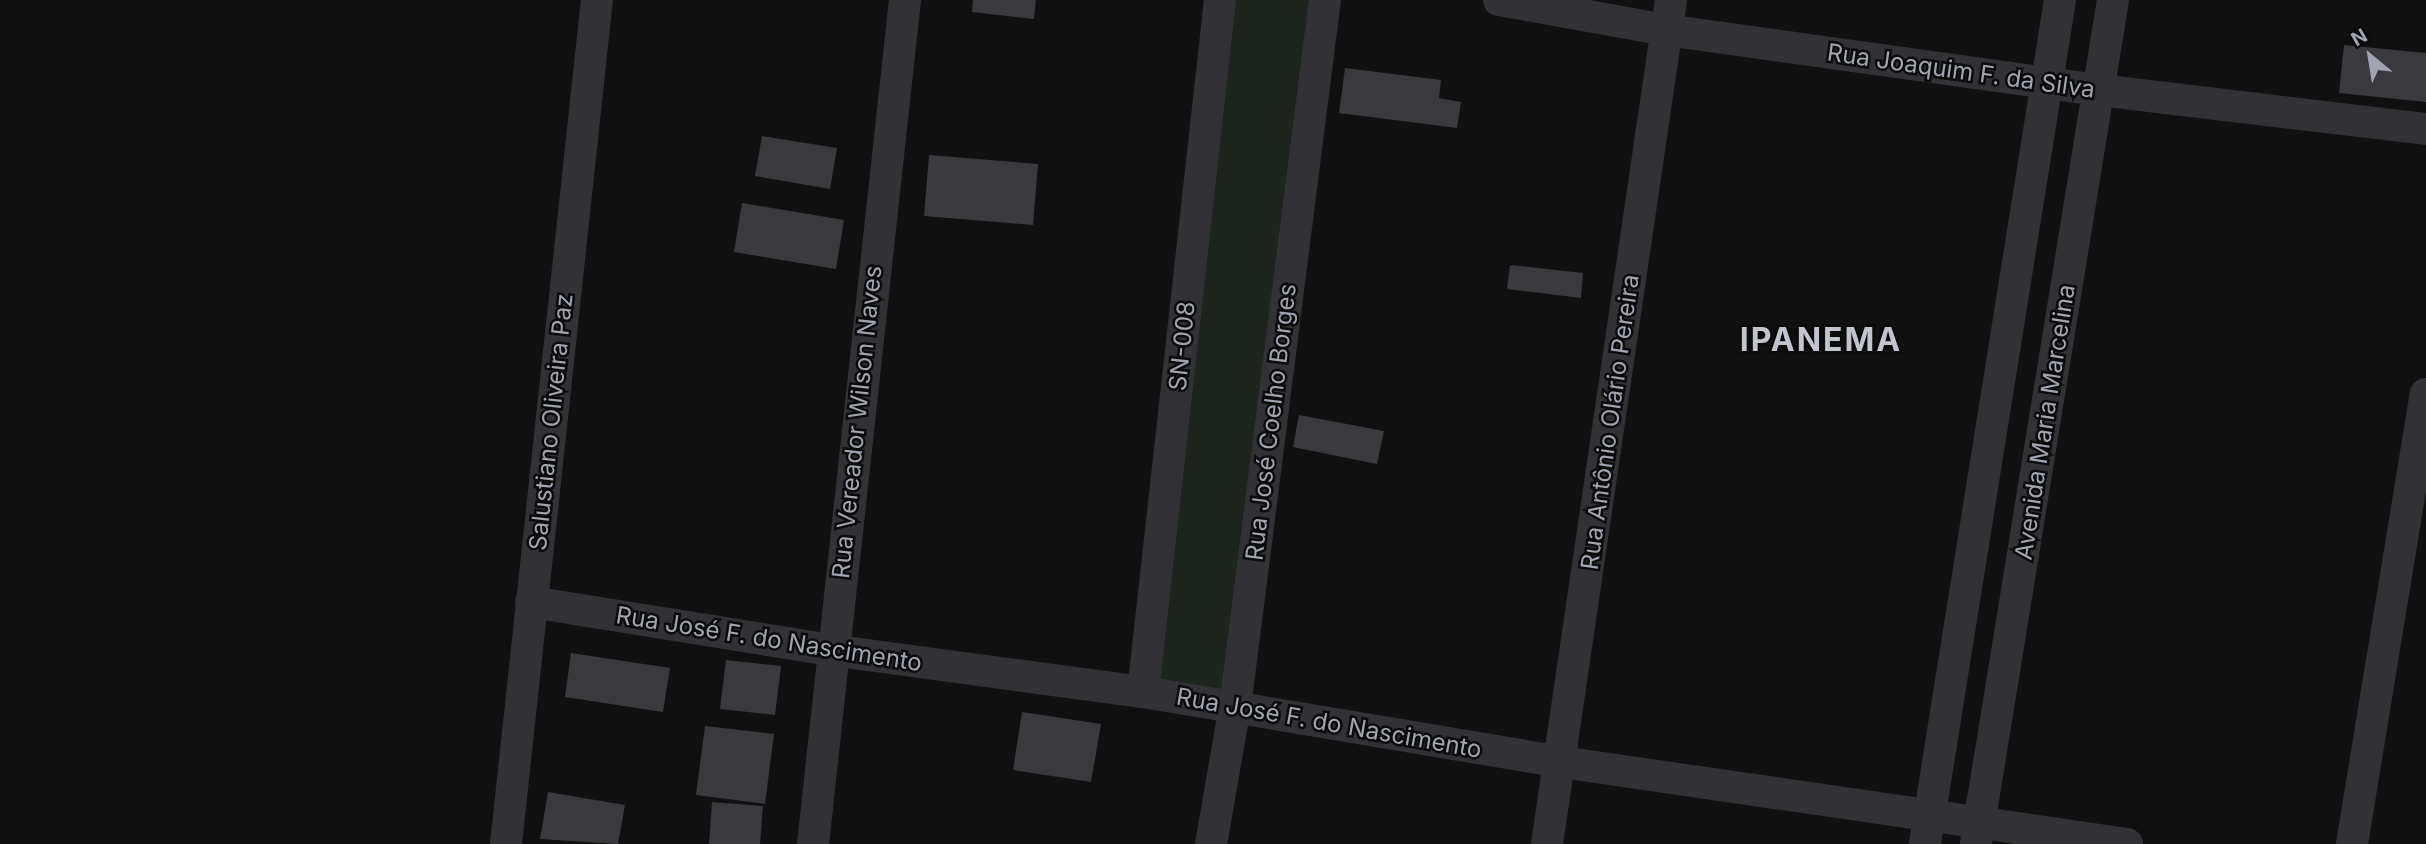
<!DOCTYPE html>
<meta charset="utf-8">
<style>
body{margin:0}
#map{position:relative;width:2426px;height:844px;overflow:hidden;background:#101011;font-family:Inter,sans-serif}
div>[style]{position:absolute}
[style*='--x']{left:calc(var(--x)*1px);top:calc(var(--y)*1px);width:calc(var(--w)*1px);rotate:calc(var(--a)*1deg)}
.green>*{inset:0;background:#1c241d}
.building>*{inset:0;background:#3a3a3e}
.street>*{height:32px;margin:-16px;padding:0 16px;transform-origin:16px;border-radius:16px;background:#313136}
span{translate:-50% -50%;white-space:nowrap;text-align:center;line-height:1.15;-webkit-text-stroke:5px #0b0b0c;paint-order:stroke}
.street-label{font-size:24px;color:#a1a5b2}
.district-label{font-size:32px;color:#c2c4ce;font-weight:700;letter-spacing:2px}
.north{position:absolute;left:2335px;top:21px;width:70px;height:70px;-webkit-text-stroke:5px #0b0b0c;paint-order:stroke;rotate:330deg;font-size:19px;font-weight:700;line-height:28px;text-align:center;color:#a1a5b2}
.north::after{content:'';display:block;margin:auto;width:24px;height:32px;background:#a1a5b2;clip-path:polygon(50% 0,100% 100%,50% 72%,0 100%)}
</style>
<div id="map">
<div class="green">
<div style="clip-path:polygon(1219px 0,1325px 0,1235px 707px,1143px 692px)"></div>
</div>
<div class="building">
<div style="clip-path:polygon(973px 0,1036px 0,1034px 19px,972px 12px)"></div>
<div style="clip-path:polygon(2344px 45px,2426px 53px,2426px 102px,2339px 93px)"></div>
<div style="clip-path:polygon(1345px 68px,1441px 80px,1439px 98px,1461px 102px,1457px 128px,1339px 113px)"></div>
<div style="clip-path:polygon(762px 136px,837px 148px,830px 189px,755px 176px)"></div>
<div style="clip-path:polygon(929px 155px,1038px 164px,1033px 225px,924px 216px)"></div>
<div style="clip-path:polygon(742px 203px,844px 220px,836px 269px,734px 252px)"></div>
<div style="clip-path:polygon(1510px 265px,1583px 273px,1581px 298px,1507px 289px)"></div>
<div style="clip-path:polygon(1299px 415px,1384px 431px,1377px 464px,1293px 447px)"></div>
<div style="clip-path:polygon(571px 653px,670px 668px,663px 712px,565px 697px)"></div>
<div style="clip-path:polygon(726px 660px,781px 666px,775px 715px,720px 709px)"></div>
<div style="clip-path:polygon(1022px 712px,1101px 724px,1091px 782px,1013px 770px)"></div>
<div style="clip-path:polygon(705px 726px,774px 734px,765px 804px,696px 795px)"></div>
<div style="clip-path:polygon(548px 792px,625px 805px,618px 844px,540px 839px)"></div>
<div style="clip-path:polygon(712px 802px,763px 806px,760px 844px,709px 844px)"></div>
</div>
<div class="street">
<div style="--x:1499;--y:0;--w:170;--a:10.2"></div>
<div style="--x:1666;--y:30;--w:437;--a:7.9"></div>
<div style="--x:2099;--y:90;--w:329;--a:6.8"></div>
<div style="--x:531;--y:602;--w:304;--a:9.1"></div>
<div style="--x:831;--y:650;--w:315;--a:7.7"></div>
<div style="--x:1143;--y:692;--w:424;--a:9.5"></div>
<div style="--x:1561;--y:762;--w:572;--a:8.24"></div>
<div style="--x:1143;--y:692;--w:696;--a:-83.65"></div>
<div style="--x:1976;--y:843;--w:854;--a:-80.77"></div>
<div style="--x:506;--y:844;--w:849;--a:-83.85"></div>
<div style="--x:813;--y:844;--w:849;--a:-83.78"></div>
<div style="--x:1211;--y:844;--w:139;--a:-80.1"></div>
<div style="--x:1235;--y:707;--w:713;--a:-82.75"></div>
<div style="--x:1547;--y:844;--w:853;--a:-81.64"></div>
<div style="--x:1925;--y:844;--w:855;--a:-80.91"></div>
<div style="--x:2352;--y:844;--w:456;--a:-80.7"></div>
</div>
<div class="street-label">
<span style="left:1961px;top:71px;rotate:8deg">Rua Joaquim F. da Silva</span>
<span style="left:1182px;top:346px;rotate:-84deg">SN-008</span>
<span style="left:551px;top:422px;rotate:-84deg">Salustiano Oliveira Paz</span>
<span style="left:857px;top:422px;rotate:-84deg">Rua Vereador Wilson Naves</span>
<span style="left:1271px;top:422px;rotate:-83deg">Rua José Coelho Borges</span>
<span style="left:1610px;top:422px;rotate:-82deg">Rua Antônio Olário Pereira</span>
<span style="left:2045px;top:422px;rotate:-81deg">Avenida Maria Marcelina</span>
<span style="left:769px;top:639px;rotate:9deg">Rua José F. do Nascimento</span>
<span style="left:1329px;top:723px;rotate:10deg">Rua José F. do Nascimento</span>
</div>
<div class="district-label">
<span style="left:1821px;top:340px">IPANEMA</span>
</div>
<div class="north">N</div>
</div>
